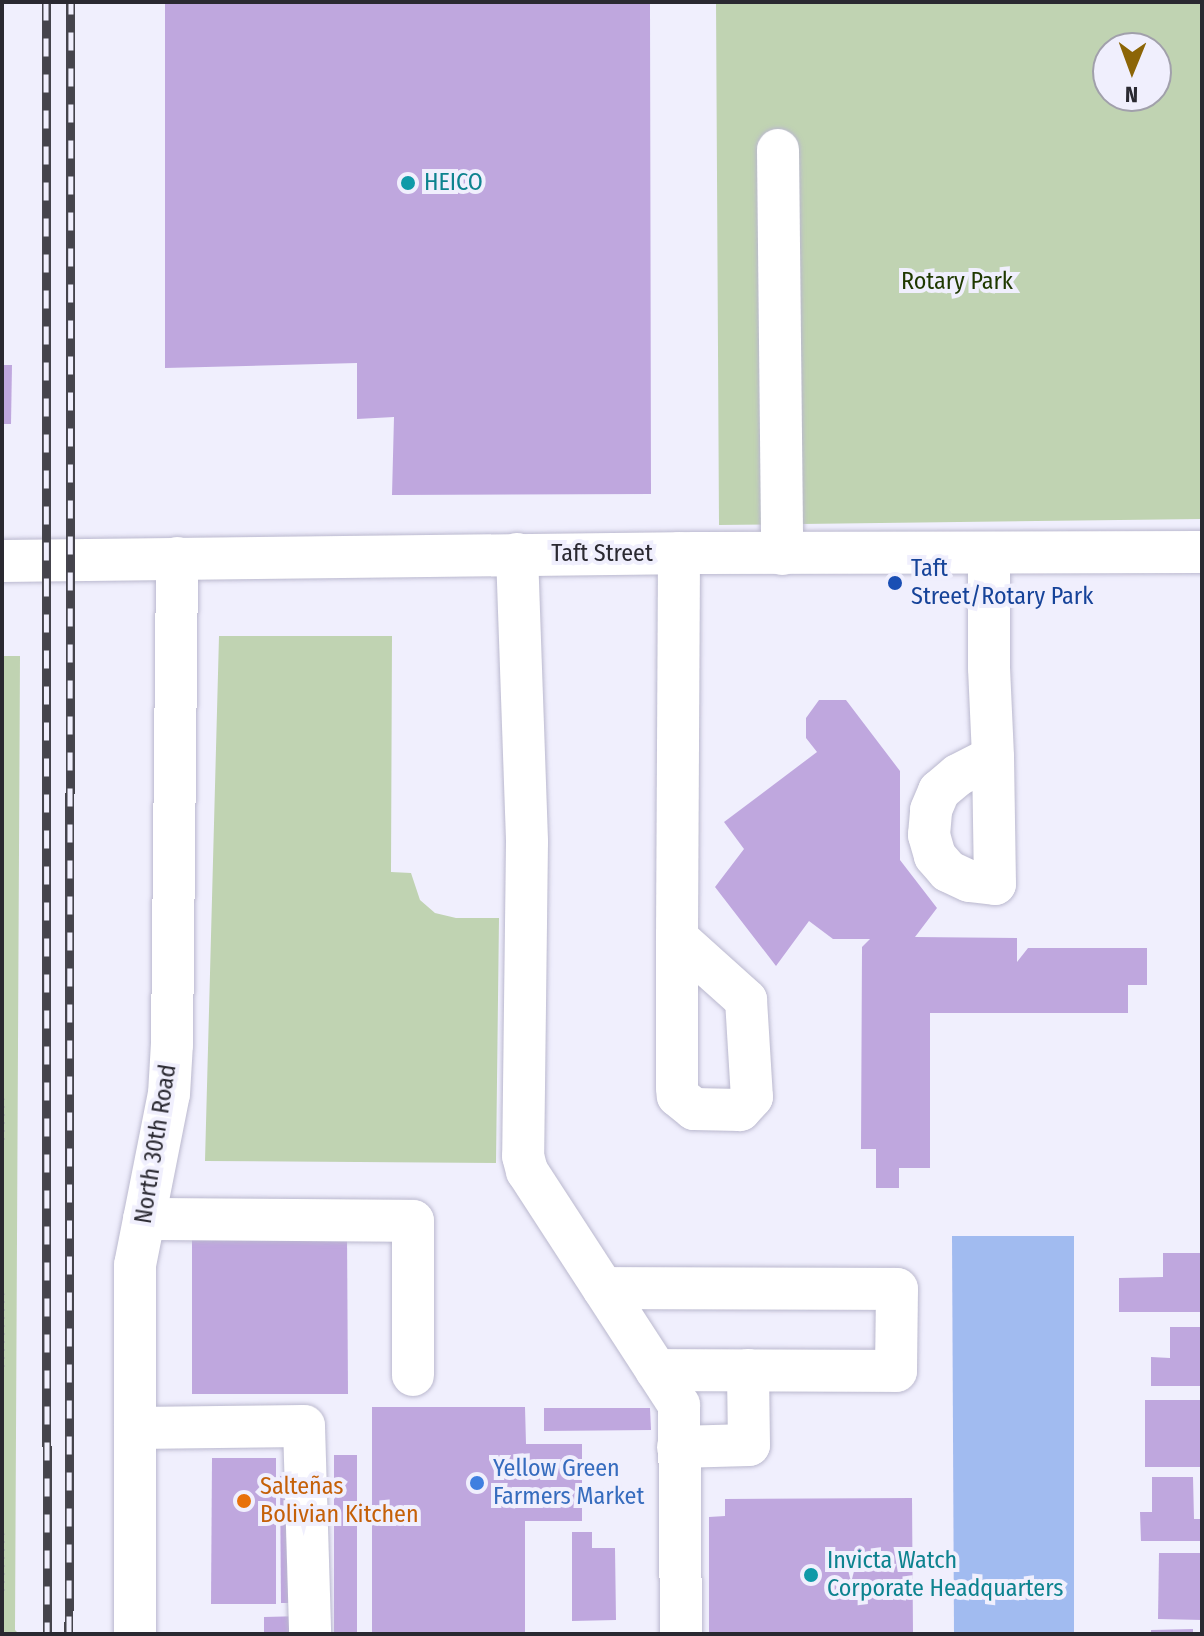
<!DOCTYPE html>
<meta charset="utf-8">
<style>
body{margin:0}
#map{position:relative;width:1204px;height:1636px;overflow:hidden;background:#f0effd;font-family:"Fira Sans Condensed",sans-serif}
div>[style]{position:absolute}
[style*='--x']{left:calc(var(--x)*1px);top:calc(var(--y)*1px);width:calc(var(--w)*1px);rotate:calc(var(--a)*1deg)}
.green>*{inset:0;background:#c0d3b2}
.water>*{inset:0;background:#a1bbf0}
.building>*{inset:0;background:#bfa7de}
.path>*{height:5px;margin-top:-2.5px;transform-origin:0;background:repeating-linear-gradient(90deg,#abaab5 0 2px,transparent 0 8px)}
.roads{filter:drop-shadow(0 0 2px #bab8ce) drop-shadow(0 0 2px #bab8ce)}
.minor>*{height:42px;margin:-21px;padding:0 21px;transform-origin:21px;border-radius:21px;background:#fff}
.rail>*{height:9px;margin-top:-4.5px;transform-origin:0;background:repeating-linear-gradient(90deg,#f0effd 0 18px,#45444c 0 36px);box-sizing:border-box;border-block:2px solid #45444c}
.dots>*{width:22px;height:22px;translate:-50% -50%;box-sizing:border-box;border:4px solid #f0effd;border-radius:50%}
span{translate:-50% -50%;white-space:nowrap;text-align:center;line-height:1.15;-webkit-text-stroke:8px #f0effd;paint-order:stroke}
.culture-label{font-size:24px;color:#0d838f}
.left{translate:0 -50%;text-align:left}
.park-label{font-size:24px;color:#1f3900}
.street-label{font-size:24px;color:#2a2931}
.transit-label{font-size:24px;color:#164399}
.shop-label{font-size:24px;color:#366cbe}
.food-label{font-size:24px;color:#c56008}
.frame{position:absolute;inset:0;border:4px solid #2a2931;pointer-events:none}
.north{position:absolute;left:1092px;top:32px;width:80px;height:80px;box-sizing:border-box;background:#f0effd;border:2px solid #a1a0ab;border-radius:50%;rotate:181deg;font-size:22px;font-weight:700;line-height:32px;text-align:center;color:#2a2931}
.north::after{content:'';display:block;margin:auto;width:28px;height:36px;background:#8c6507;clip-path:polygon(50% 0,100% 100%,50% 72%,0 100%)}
</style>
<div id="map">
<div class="green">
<div style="clip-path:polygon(evenodd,716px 2px,1202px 2px,1202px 519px,719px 525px,716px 2px,1108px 48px,1156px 48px,1156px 96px,1108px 96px,1108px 48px)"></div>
<div style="clip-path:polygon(219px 636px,392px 636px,391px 872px,411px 873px,420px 900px,435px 913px,456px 918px,499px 918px,496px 1163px,205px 1161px)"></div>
<div style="clip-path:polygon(2px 656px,20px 656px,15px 1630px,19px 1634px,2px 1634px)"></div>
</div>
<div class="water">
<div style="clip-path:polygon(952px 1236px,1074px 1236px,1074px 1634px,954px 1634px)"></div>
</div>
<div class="building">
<div style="clip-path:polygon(165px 2px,650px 2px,651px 494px,392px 495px,394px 417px,357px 419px,357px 363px,165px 368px)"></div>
<div style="clip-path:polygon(2px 365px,12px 365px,11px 424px,2px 424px)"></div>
<div style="clip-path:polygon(819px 700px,846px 700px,900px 771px,900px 860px,937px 908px,915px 937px,1017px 938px,1017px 962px,1028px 948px,1147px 948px,1147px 985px,1128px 985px,1128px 1013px,930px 1013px,930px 1168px,899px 1168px,899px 1188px,876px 1188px,876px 1149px,861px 1149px,862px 947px,870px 939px,833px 939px,809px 921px,776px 966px,715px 887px,744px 849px,724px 822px,817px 752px,806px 738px,806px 718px)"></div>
<div style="clip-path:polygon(347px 1233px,348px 1394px,192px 1394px,192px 1234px)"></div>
<div style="clip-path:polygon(1163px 1253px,1202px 1253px,1202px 1312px,1119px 1312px,1119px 1278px,1163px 1277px)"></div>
<div style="clip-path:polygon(1170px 1327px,1202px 1327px,1202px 1386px,1151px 1386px,1151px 1357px,1170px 1358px)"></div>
<div style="clip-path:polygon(1145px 1400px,1202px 1400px,1202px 1467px,1145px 1467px)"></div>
<div style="clip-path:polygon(372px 1407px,525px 1407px,526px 1444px,582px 1444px,582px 1521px,525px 1521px,525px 1634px,372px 1634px)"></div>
<div style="clip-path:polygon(544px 1408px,650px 1408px,651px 1430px,544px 1431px)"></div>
<div style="clip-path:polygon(334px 1455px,357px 1455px,357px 1634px,334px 1634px)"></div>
<div style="clip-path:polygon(212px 1458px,276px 1458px,276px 1604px,211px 1604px)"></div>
<div style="clip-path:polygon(280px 1476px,303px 1476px,303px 1603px,281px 1603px)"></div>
<div style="clip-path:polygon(1152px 1477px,1193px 1477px,1194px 1519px,1202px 1519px,1202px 1541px,1141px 1541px,1140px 1512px,1152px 1512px)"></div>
<div style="clip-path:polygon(912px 1498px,913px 1634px,709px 1634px,709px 1517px,725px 1516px,725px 1499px)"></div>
<div style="clip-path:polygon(572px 1532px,592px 1532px,592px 1548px,615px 1548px,616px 1620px,572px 1621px)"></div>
<div style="clip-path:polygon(1159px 1553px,1202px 1553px,1202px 1620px,1158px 1619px)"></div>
<div style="clip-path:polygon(303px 1616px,304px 1634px,264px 1634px,264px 1617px)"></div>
<div style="clip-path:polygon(1193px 1629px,1193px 1634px,1151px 1634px,1151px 1630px)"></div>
</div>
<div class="path">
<div style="--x:2;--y:1098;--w:46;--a:90"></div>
<div style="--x:2;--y:1293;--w:74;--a:90"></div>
<div style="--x:2;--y:1533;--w:60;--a:90"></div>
</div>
<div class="roads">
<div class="minor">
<div style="--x:778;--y:150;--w:404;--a:89.4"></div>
<div style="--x:989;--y:553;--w:115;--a:90"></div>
<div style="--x:989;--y:668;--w:89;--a:87.4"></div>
<div style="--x:993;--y:757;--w:127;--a:89.1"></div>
<div style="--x:995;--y:884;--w:26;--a:-173"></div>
<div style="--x:969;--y:881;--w:23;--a:-155"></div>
<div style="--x:948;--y:871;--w:20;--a:-131"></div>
<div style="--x:935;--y:856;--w:22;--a:-106"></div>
<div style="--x:929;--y:835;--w:25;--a:-85"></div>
<div style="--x:931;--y:810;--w:21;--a:-67"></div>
<div style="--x:939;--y:791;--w:25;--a:-40"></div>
<div style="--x:958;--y:775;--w:39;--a:-27"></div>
<div style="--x:517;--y:554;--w:288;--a:88"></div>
<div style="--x:527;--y:842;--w:314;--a:90.7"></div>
<div style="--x:523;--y:1156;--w:16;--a:75"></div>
<div style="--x:527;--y:1171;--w:279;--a:57"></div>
<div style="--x:679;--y:1405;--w:229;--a:89.5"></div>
<div style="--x:2;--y:561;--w:693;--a:-0.66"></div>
<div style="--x:695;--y:553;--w:507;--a:-0.11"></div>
<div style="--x:677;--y:938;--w:93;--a:41.9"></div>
<div style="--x:746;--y:1000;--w:97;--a:86.5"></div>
<div style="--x:752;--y:1097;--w:18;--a:133"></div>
<div style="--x:740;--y:1110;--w:46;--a:-178.8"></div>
<div style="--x:694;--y:1109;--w:21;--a:-141"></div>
<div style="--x:678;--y:1096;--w:8;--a:-97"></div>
<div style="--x:677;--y:1088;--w:150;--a:-90"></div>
<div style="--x:677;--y:938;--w:385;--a:-89.7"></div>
<div style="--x:144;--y:1219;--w:269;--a:0.4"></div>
<div style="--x:413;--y:1221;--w:154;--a:90"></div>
<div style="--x:603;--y:1288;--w:294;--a:0.2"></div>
<div style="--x:897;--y:1289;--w:82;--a:90.7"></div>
<div style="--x:896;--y:1371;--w:240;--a:-179.8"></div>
<div style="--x:135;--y:1428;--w:169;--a:-0.7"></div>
<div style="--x:304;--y:1426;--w:208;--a:88.3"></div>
<div style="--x:678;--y:1447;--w:71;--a:-1.6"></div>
<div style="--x:749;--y:1445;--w:75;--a:-90.8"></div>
<div style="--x:135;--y:1634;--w:369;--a:-90"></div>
<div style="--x:135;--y:1265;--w:174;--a:-78.8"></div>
<div style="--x:169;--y:1094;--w:50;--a:-86.6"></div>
<div style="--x:172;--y:1044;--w:486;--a:-89.4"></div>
</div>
</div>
<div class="rail">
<div style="--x:46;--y:2;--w:1632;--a:89.96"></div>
<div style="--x:69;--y:1634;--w:1632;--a:-89.93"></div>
</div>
<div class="dots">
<div style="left:408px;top:183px;background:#0f9aa8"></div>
<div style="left:895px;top:583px;background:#1a4fb4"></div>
<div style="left:477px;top:1483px;background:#3f7fe0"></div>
<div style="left:244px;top:1501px;background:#e8710a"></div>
<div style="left:811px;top:1575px;background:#0f9aa8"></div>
</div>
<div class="culture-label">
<span class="left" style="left:424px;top:183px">HEICO</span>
<span class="left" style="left:827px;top:1575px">Invicta Watch<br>Corporate Headquarters</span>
</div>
<div class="park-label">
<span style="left:957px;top:282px">Rotary Park</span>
</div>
<div class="street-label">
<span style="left:602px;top:554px">Taft Street</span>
<span style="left:156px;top:1144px;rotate:-81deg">North 30th Road</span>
</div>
<div class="transit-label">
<span class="left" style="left:911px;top:583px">Taft<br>Street/Rotary Park</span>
</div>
<div class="shop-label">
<span class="left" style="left:493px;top:1483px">Yellow Green<br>Farmers Market</span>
</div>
<div class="food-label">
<span class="left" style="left:260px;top:1501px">Salteñas<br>Bolivian Kitchen</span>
</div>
<div class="frame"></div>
<div class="north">N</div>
</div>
